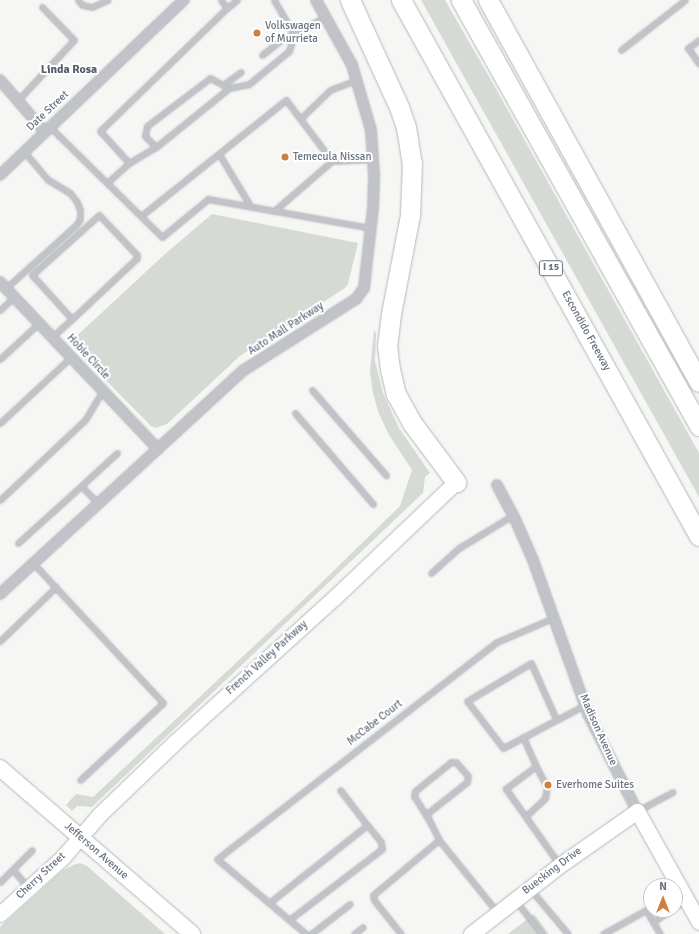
<!DOCTYPE html>
<style>
body{margin:0}
#map{position:relative;width:699px;height:934px;overflow:hidden;background:#f6f7f4;font-family:Signika,sans-serif}
div>[style]{position:absolute}
[style*='--x']{left:calc(var(--x)*1px);top:calc(var(--y)*1px);width:calc(var(--w)*1px);rotate:calc(var(--a)*1deg)}
.green>*{inset:0;background:#d5dbd4}
.roads{filter:drop-shadow(0 0 1px #b4b7bc) drop-shadow(0 0 1px #b4b7bc)}
.lane>*{height:5px;margin:-2.5px;padding:0 2.5px;transform-origin:2.5px;border-radius:2.5px;background:#c1c3c8}
.street>*{height:10px;margin:-5px;padding:0 5px;transform-origin:5px;border-radius:5px;background:#c1c3c8}
.secondary>*{height:15px;margin:-7.5px;padding:0 7.5px;transform-origin:7.5px;border-radius:7.5px;background:#fff}
.primary>*{height:16px;margin:-8px;padding:0 8px;transform-origin:8px;border-radius:8px;background:#fff}
.highway>*{height:19px;margin:-9.5px;padding:0 9.5px;transform-origin:9.5px;border-radius:9.5px;background:#fff}
.dots>*{width:11px;height:11px;translate:-50% -50%;box-sizing:border-box;border:2px solid #fff;border-radius:50%}
span{translate:-50% -50%;white-space:nowrap;text-align:center;line-height:1.15;-webkit-text-stroke:4px #fff;paint-order:stroke}
.shield-label span{padding:1px 3px;background:#fff;border:1px solid;border-radius:3px;-webkit-text-stroke-width:0}
.shield-label{font-size:10px;color:#697282;font-weight:700}
.poi-label{font-size:11px;color:#697282}
.left{translate:0 -50%;text-align:left}
.street-label{font-size:11px;color:#697282}
.neighbourhood-label{font-size:12px;color:#565c68;font-weight:700}
.north{position:absolute;left:643px;top:878px;width:40px;height:40px;box-sizing:border-box;background:#fff;border:1px solid #c3c7cd;border-radius:50%;rotate:0deg;font-size:11px;font-weight:700;line-height:16px;text-align:center;color:#697282}
.north::after{content:'';display:block;margin:auto;width:14px;height:18px;background:#d07e3c;clip-path:polygon(50% 0,100% 100%,50% 72%,0 100%)}
</style>
<div id="map">
<div class="green">
<div style="clip-path:polygon(421px 0,445px 0,495px 87px,699px 453px,699px 497px)"></div>
<div style="clip-path:polygon(212px 214px,358px 243px,348px 284px,345px 288px,240px 356px,167px 424px,156px 428px,151px 426px,69px 343px,165px 254px)"></div>
<div style="clip-path:polygon(374px 330px,376px 333px,375px 361px,383px 393px,399px 428px,430px 473px,425px 477px,423px 493px,92px 807px,77px 806px,72px 811px,66px 805px,76px 794px,93px 797px,321px 583px,400px 506px,412px 470px,389px 435px,379px 414px,373px 394px,370px 371px)"></div>
<div style="clip-path:polygon(80px 863px,87px 866px,165px 934px,0 934px,0 927px,62px 871px,73px 865px)"></div>
<div style="clip-path:polygon(534px 914px,549px 934px,508px 934px)"></div>
</div>
<div class="roads">
<div class="lane">
<div style="--x:78;--y:0;--w:6;--a:51"></div>
<div style="--x:82;--y:5;--w:10;--a:11"></div>
<div style="--x:92;--y:7;--w:17;--a:-24"></div>
<div style="--x:221;--y:0;--w:10;--a:53"></div>
<div style="--x:227;--y:8;--w:13;--a:-39"></div>
<div style="--x:274;--y:0;--w:39;--a:60"></div>
<div style="--x:294;--y:34;--w:35;--a:-29"></div>
<div style="--x:699;--y:40;--w:14;--a:144"></div>
<div style="--x:688;--y:48;--w:19;--a:55"></div>
<div style="--x:621;--y:50;--w:81;--a:-38"></div>
<div style="--x:262;--y:55;--w:23;--a:-38"></div>
<div style="--x:280;--y:41;--w:16;--a:-27"></div>
<div style="--x:223;--y:85;--w:22;--a:-36"></div>
<div style="--x:18;--y:100;--w:82;--a:-47"></div>
<div style="--x:74;--y:40;--w:46;--a:-134.1"></div>
<div style="--x:301;--y:118;--w:40;--a:-44"></div>
<div style="--x:330;--y:90;--w:28;--a:-21"></div>
<div style="--x:50;--y:127;--w:157;--a:44.5"></div>
<div style="--x:162;--y:237;--w:60;--a:-39.6"></div>
<div style="--x:208;--y:199;--w:166;--a:10.1"></div>
<div style="--x:156;--y:147;--w:16;--a:-135"></div>
<div style="--x:145;--y:136;--w:10;--a:-79"></div>
<div style="--x:147;--y:126;--w:79;--a:-37.3"></div>
<div style="--x:210;--y:78;--w:21;--a:28"></div>
<div style="--x:219;--y:154;--w:62;--a:58.9"></div>
<div style="--x:129;--y:163;--w:43;--a:-132.2"></div>
<div style="--x:100;--y:131;--w:177;--a:-44.1"></div>
<div style="--x:108;--y:182;--w:28;--a:-42"></div>
<div style="--x:129;--y:163;--w:31;--a:-31"></div>
<div style="--x:156;--y:147;--w:94;--a:-38.9"></div>
<div style="--x:229;--y:88;--w:20;--a:-11"></div>
<div style="--x:249;--y:84;--w:52;--a:-39.5"></div>
<div style="--x:289;--y:51;--w:18;--a:-74"></div>
<div style="--x:274;--y:211;--w:77;--a:-40.8"></div>
<div style="--x:141;--y:216;--w:186;--a:-38.7"></div>
<div style="--x:286;--y:100;--w:76;--a:53"></div>
<div style="--x:332;--y:161;--w:41;--a:-2.8"></div>
<div style="--x:6;--y:288;--w:94;--a:-42"></div>
<div style="--x:76;--y:225;--w:7;--a:-56"></div>
<div style="--x:80;--y:219;--w:9;--a:-90"></div>
<div style="--x:80;--y:210;--w:9;--a:-111"></div>
<div style="--x:77;--y:202;--w:11;--a:-128"></div>
<div style="--x:70;--y:193;--w:26;--a:-149"></div>
<div style="--x:48;--y:180;--w:38;--a:-130"></div>
<div style="--x:0;--y:310;--w:19;--a:-43"></div>
<div style="--x:52;--y:337;--w:27;--a:-42"></div>
<div style="--x:72;--y:319;--w:89;--a:-43.2"></div>
<div style="--x:137;--y:258;--w:3;--a:-90"></div>
<div style="--x:137;--y:255;--w:55;--a:-133.5"></div>
<div style="--x:99;--y:215;--w:90;--a:138.2"></div>
<div style="--x:32;--y:275;--w:59;--a:47.7"></div>
<div style="--x:0;--y:359;--w:53;--a:-42.7"></div>
<div style="--x:312;--y:390;--w:113;--a:49"></div>
<div style="--x:295;--y:413;--w:120;--a:49.4"></div>
<div style="--x:0;--y:423;--w:97;--a:-42.9"></div>
<div style="--x:0;--y:500;--w:117;--a:-43.3"></div>
<div style="--x:85;--y:420;--w:35;--a:-59"></div>
<div style="--x:99;--y:504;--w:25;--a:-135"></div>
<div style="--x:81;--y:486;--w:49;--a:-42.5"></div>
<div style="--x:18;--y:543;--w:85;--a:-42.1"></div>
<div style="--x:33;--y:563;--w:191;--a:47.1"></div>
<div style="--x:163;--y:703;--w:113;--a:137.1"></div>
<div style="--x:431;--y:573;--w:38;--a:-42"></div>
<div style="--x:459;--y:548;--w:63;--a:-31.4"></div>
<div style="--x:0;--y:641;--w:78;--a:-44"></div>
<div style="--x:556;--y:719;--w:61;--a:-114.1"></div>
<div style="--x:531;--y:663;--w:74;--a:149.3"></div>
<div style="--x:467;--y:701;--w:59;--a:52.5"></div>
<div style="--x:503;--y:748;--w:93;--a:-27.7"></div>
<div style="--x:523;--y:737;--w:32;--a:66"></div>
<div style="--x:536;--y:766;--w:38;--a:143"></div>
<div style="--x:506;--y:789;--w:92;--a:54.8"></div>
<div style="--x:639;--y:810;--w:38;--a:-28"></div>
<div style="--x:526;--y:816;--w:26;--a:-43"></div>
<div style="--x:545;--y:798;--w:11;--a:-80"></div>
<div style="--x:547;--y:787;--w:24;--a:-118"></div>
<div style="--x:427;--y:817;--w:5;--a:-68"></div>
<div style="--x:429;--y:812;--w:48;--a:-38.3"></div>
<div style="--x:467;--y:782;--w:6;--a:-81"></div>
<div style="--x:468;--y:776;--w:18;--a:-131"></div>
<div style="--x:456;--y:762;--w:5;--a:180"></div>
<div style="--x:451;--y:762;--w:46;--a:141.1"></div>
<div style="--x:415;--y:791;--w:5;--a:101"></div>
<div style="--x:414;--y:796;--w:25;--a:58"></div>
<div style="--x:427;--y:817;--w:1;--a:45"></div>
<div style="--x:428;--y:818;--w:25;--a:63"></div>
<div style="--x:439;--y:840;--w:92;--a:51.1"></div>
<div style="--x:13;--y:870;--w:23;--a:49"></div>
<div style="--x:0;--y:882;--w:45;--a:-45"></div>
<div style="--x:531;--y:890;--w:57;--a:49.9"></div>
<div style="--x:515;--y:900;--w:43;--a:51.5"></div>
<div style="--x:269;--y:903;--w:125;--a:-38.5"></div>
<div style="--x:367;--y:825;--w:44;--a:-127.6"></div>
<div style="--x:675;--y:907;--w:13;--a:-32"></div>
<div style="--x:289;--y:920;--w:117;--a:-37.4"></div>
<div style="--x:382;--y:849;--w:7;--a:-98"></div>
<div style="--x:381;--y:842;--w:22;--a:-129"></div>
<div style="--x:653;--y:922;--w:14;--a:60"></div>
<div style="--x:306;--y:934;--w:116;--a:-139.9"></div>
<div style="--x:217;--y:859;--w:354;--a:-37.8"></div>
<div style="--x:497;--y:642;--w:61;--a:-23.2"></div>
<div style="--x:311;--y:934;--w:49;--a:-37.6"></div>
<div style="--x:354;--y:934;--w:11;--a:-38"></div>
<div style="--x:401;--y:934;--w:43;--a:-128.5"></div>
<div style="--x:374;--y:900;--w:5;--a:-101"></div>
<div style="--x:373;--y:895;--w:86;--a:-39.8"></div>
<div style="--x:603;--y:934;--w:49;--a:-29.2"></div>
<div style="--x:646;--y:910;--w:14;--a:60"></div>
<div style="--x:653;--y:922;--w:22;--a:-34"></div>
</div>
<div class="street">
<div style="--x:0;--y:80;--w:67;--a:49.2"></div>
<div style="--x:0;--y:175;--w:254;--a:-43.6"></div>
<div style="--x:0;--y:282;--w:230;--a:46.6"></div>
<div style="--x:497;--y:485;--w:38;--a:62"></div>
<div style="--x:515;--y:519;--w:45;--a:66.3"></div>
<div style="--x:533;--y:560;--w:164;--a:70.3"></div>
<div style="--x:588;--y:714;--w:109;--a:63.2"></div>
<div style="--x:0;--y:594;--w:331;--a:-42.6"></div>
<div style="--x:244;--y:370;--w:133;--a:-32.4"></div>
<div style="--x:356;--y:299;--w:14;--a:-54"></div>
<div style="--x:364;--y:288;--w:81;--a:-83.6"></div>
<div style="--x:373;--y:208;--w:33;--a:-88"></div>
<div style="--x:374;--y:175;--w:45;--a:-93.8"></div>
<div style="--x:371;--y:130;--w:68;--a:-106.3"></div>
<div style="--x:352;--y:65;--w:74;--a:-119"></div>
</div>
<div class="secondary">
<div style="--x:0;--y:914;--w:84;--a:-42.1"></div>
<div style="--x:62;--y:858;--w:58;--a:-49.2"></div>
<div style="--x:100;--y:814;--w:104;--a:-43.8"></div>
<div style="--x:175;--y:742;--w:215;--a:-42.2"></div>
<div style="--x:334;--y:598;--w:168;--a:-43.6"></div>
<div style="--x:471;--y:934;--w:113;--a:-37.8"></div>
<div style="--x:560;--y:865;--w:94;--a:-35"></div>
<div style="--x:637;--y:811;--w:127;--a:60.8"></div>
</div>
<div class="primary">
<div style="--x:0;--y:768;--w:254;--a:40.8"></div>
</div>
<div class="highway">
<div style="--x:350;--y:0;--w:118;--a:65.4"></div>
<div style="--x:399;--y:107;--w:21;--a:71"></div>
<div style="--x:406;--y:127;--w:36;--a:81"></div>
<div style="--x:412;--y:163;--w:52;--a:92.2"></div>
<div style="--x:410;--y:215;--w:101;--a:100.9"></div>
<div style="--x:391;--y:314;--w:31;--a:97"></div>
<div style="--x:387;--y:345;--w:24;--a:83"></div>
<div style="--x:390;--y:369;--w:26;--a:77"></div>
<div style="--x:396;--y:394;--w:33;--a:61"></div>
<div style="--x:412;--y:423;--w:74;--a:53.3"></div>
<div style="--x:401;--y:0;--w:613;--a:60.93"></div>
<div style="--x:461;--y:0;--w:488;--a:60.8"></div>
<div style="--x:488;--y:0;--w:436;--a:61.1"></div>
</div>
</div>
<div class="dots">
<div style="left:257px;top:33px;background:#d07e3c"></div>
<div style="left:285px;top:157px;background:#d07e3c"></div>
<div style="left:548px;top:785px;background:#d07e3c"></div>
</div>
<div class="shield-label">
<span style="left:551px;top:268px">I 15</span>
</div>
<div class="poi-label">
<span class="left" style="left:265px;top:33px">Volkswagen<br>of Murrieta</span>
<span class="left" style="left:293px;top:157px">Temecula Nissan</span>
<span class="left" style="left:556px;top:785px">Everhome Suites</span>
</div>
<div class="street-label">
<span style="left:48px;top:111px;rotate:-43deg">Date Street</span>
<span style="left:286px;top:329px;rotate:-33deg">Auto Mall Parkway</span>
<span style="left:586px;top:331px;rotate:61deg">Escondido Freeway</span>
<span style="left:88px;top:357px;rotate:47deg">Hobie Circle</span>
<span style="left:267px;top:658px;rotate:-42deg">French Valley Parkway</span>
<span style="left:375px;top:723px;rotate:-38deg">McCabe Court</span>
<span style="left:598px;top:730px;rotate:66deg">Madison Avenue</span>
<span style="left:96px;top:851px;rotate:41deg">Jefferson Avenue</span>
<span style="left:552px;top:871px;rotate:-37deg">Buecking Drive</span>
<span style="left:41px;top:876px;rotate:-43deg">Cherry Street</span>
</div>
<div class="neighbourhood-label">
<span style="left:69px;top:70px">Linda Rosa</span>
</div>
<div class="north">N</div>
</div>
